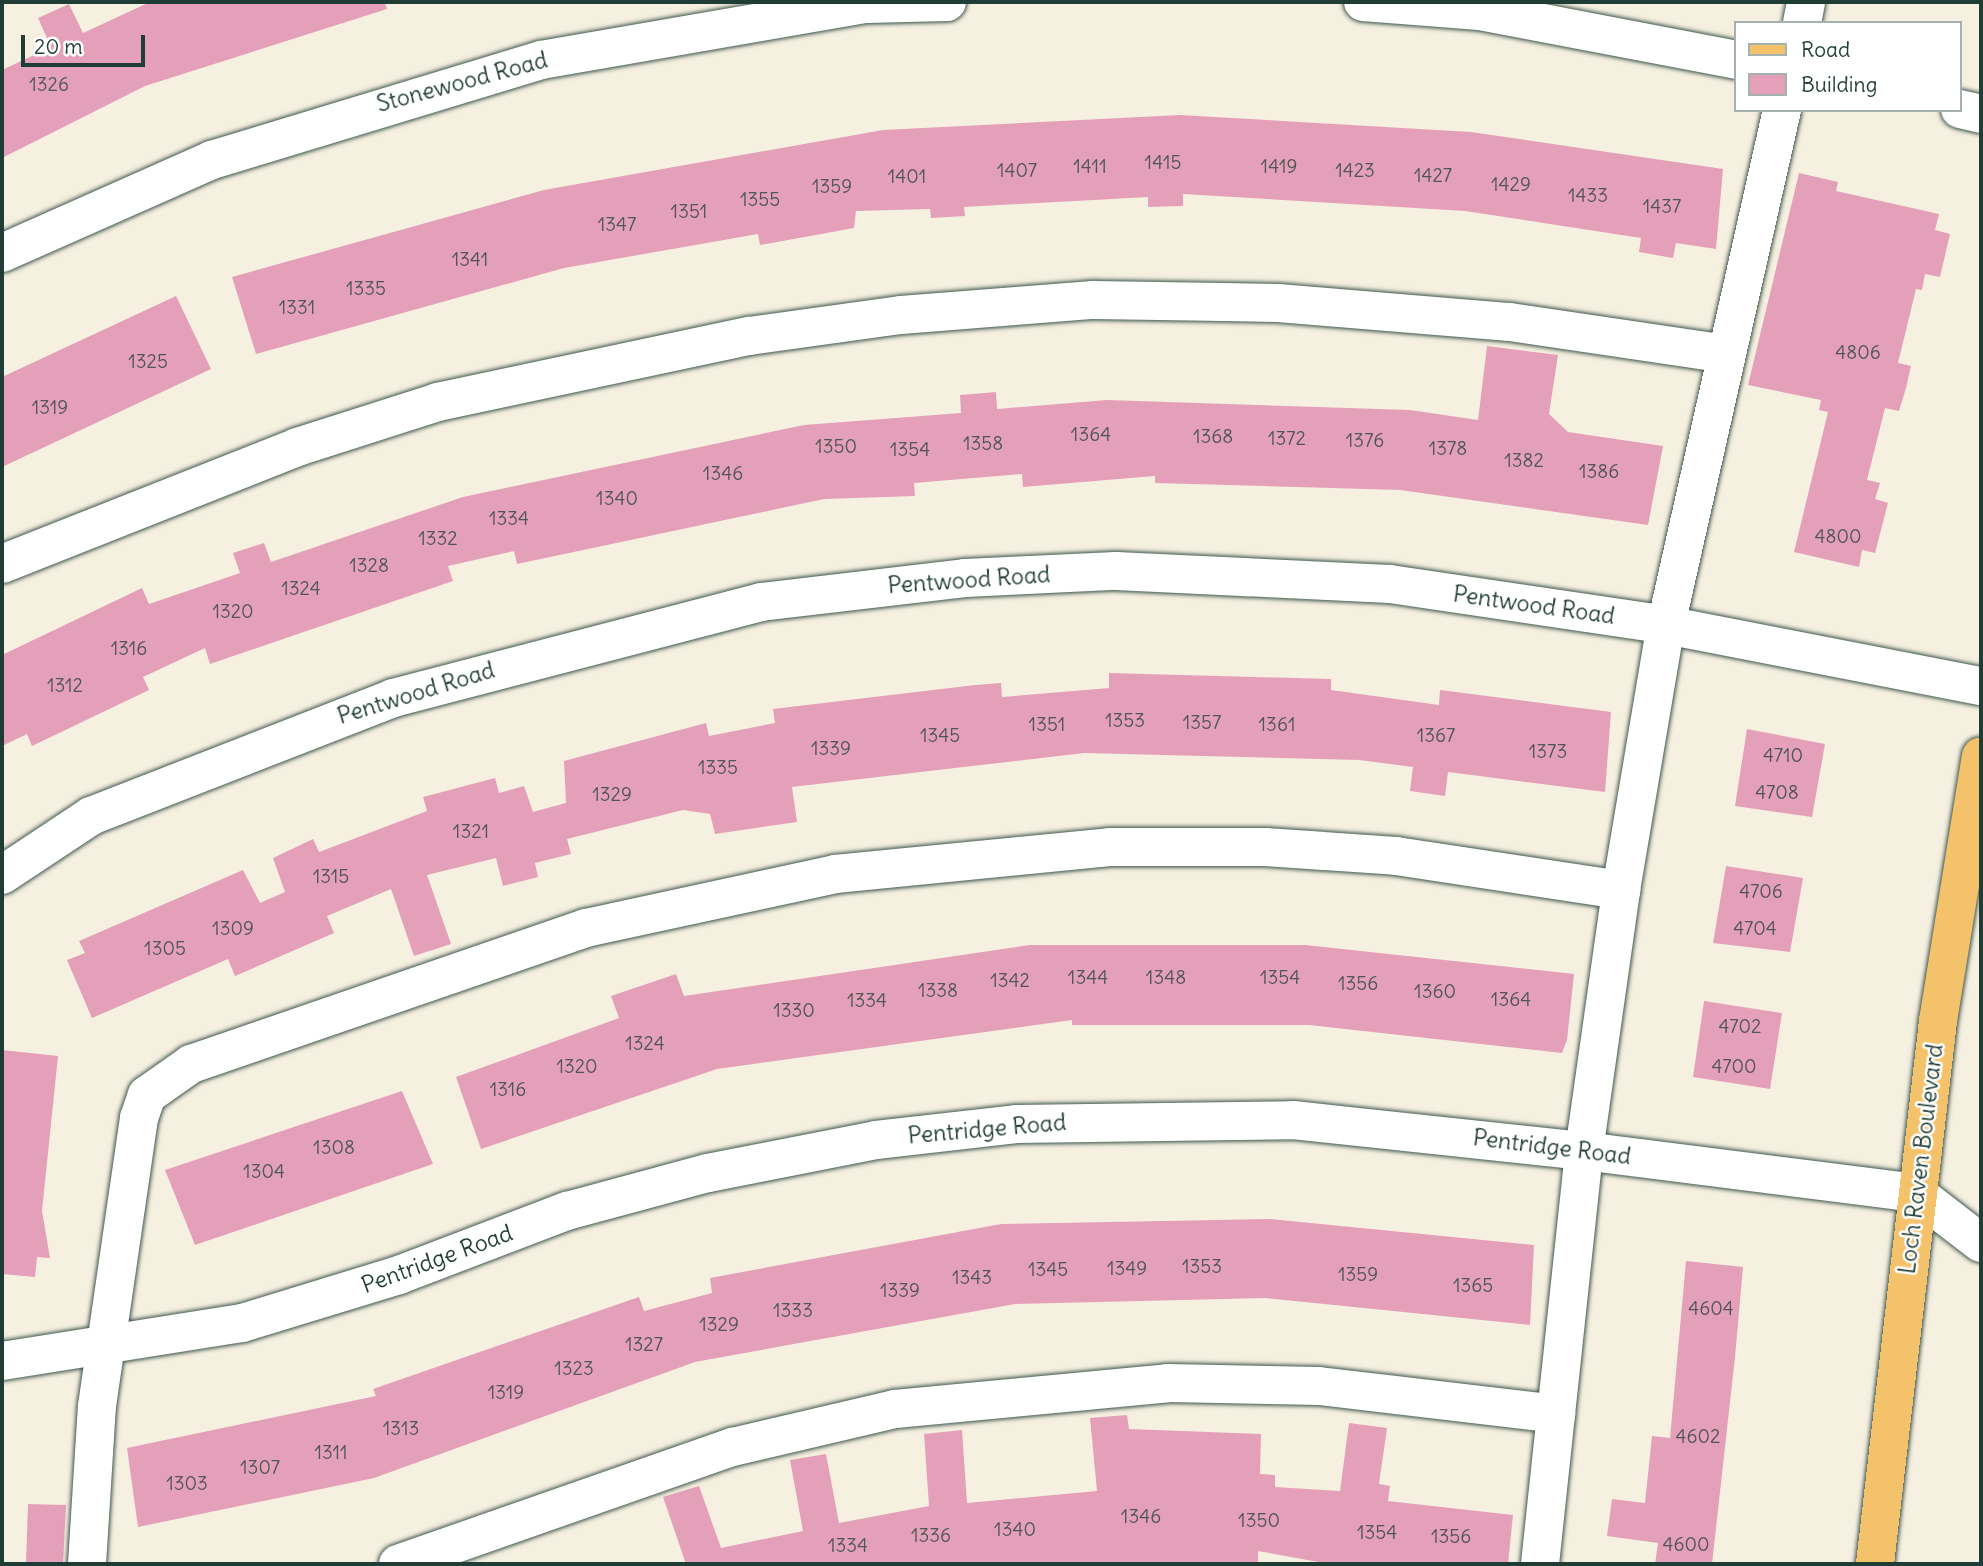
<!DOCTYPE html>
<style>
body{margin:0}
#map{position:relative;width:1983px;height:1566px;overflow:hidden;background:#f6f0e0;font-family:Delius,sans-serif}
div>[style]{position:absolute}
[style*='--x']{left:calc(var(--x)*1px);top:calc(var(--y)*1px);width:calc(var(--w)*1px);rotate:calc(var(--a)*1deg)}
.building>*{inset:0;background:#e5a0b9}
.roads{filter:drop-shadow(0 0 2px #3f584e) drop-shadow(0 0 2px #3f584e)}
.minor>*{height:38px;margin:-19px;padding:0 19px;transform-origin:19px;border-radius:19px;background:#fff}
.major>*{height:38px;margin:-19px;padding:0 19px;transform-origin:19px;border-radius:19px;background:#f3c26a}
span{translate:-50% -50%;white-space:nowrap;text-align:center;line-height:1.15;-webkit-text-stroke:5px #fff;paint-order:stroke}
.number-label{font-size:19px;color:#505655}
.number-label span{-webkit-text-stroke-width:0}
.street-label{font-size:23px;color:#1f3d34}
.frame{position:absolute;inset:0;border:4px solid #1f3d34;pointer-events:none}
.legend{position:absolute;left:1734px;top:21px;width:228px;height:91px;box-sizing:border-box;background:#fff;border:2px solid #a5b1ae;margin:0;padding:9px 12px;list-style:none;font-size:21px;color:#1f3d34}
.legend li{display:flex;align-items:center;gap:14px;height:35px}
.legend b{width:35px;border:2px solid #a5b1ae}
.scale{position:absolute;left:21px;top:35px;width:124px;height:32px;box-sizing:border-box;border:4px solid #1f3d34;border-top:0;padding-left:9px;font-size:21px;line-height:24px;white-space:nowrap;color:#1f3d34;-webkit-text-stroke:5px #fff;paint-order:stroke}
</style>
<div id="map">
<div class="building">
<div style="clip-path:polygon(150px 2px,385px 2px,387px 9px,145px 86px,2px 158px,2px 70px,51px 47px,38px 18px,69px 4px,83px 33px)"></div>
<div style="clip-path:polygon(1180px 115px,1471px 132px,1723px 169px,1716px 249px,1676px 243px,1673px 258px,1639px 252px,1641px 238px,1465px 211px,1183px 194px,1183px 206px,1148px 207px,1148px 197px,964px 207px,965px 216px,931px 218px,930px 209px,856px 211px,854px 228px,760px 245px,758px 234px,564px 268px,256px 354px,232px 277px,544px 190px,883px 130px)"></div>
<div style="clip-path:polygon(1799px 173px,1838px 182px,1836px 191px,1939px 214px,1935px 230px,1950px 234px,1940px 277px,1925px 274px,1922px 290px,1916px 289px,1898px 363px,1911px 366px,1906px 388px,1899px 411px,1885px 408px,1867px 480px,1880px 483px,1875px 499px,1888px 503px,1875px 553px,1862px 550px,1859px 567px,1794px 552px,1828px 412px,1819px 410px,1821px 400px,1748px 385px)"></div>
<div style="clip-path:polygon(176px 296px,211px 369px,2px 467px,2px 377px)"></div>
<div style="clip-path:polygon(1487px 346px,1558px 355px,1549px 414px,1568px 432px,1663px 446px,1648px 525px,1400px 490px,1155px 483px,1155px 476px,1023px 487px,1022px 474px,914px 483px,915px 496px,824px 499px,517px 564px,514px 551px,448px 566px,453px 581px,210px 664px,205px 648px,143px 677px,149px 690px,32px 746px,27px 734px,2px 746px,2px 655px,142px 588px,149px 604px,240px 573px,233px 553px,264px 543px,271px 562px,463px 497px,804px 425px,961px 413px,960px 395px,996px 392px,997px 409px,1107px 400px,1410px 410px,1478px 420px)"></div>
<div style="clip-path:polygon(1109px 673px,1331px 679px,1331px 690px,1439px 705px,1440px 690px,1611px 712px,1605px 792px,1448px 772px,1445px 796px,1410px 791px,1413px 767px,1359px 760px,1084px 753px,792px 787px,797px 822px,715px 834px,710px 814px,683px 810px,567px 839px,571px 854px,535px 863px,538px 877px,503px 886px,496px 858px,427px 875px,451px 944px,414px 956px,391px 889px,327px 916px,334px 933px,235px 976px,228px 959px,92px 1018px,67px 960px,85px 953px,79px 941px,243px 870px,260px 903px,285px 892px,273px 858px,313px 839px,319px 852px,427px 811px,423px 797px,495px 778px,499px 793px,524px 786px,533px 812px,566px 803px,564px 761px,706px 723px,709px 736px,775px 723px,773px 709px,975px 685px,1001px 683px,1002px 697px,1109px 688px)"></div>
<div style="clip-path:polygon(1747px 729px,1825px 744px,1812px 817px,1735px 806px)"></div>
<div style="clip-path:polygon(1726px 866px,1803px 878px,1790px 952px,1713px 943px)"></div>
<div style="clip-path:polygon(1029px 945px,1305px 945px,1574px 974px,1567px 1040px,1562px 1053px,1309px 1025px,1072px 1025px,1072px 1020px,717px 1069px,481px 1149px,456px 1077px,619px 1018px,611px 996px,676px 974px,684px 996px)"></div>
<div style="clip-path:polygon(1704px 1001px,1782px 1013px,1770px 1089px,1693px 1077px)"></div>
<div style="clip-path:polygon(2px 1050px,58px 1056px,42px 1211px,50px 1258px,37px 1257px,35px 1277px,2px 1274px)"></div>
<div style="clip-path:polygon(402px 1091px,433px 1164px,195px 1245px,165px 1170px)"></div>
<div style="clip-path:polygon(1269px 1219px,1534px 1245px,1530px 1325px,1265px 1298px,1015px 1304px,695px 1362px,374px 1478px,138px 1527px,127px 1448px,376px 1396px,373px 1389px,639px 1297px,644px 1311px,712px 1293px,710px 1278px,1001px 1224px)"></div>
<div style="clip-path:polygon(1686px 1261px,1743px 1267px,1735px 1357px,1712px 1564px,1655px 1564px,1658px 1543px,1607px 1536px,1612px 1499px,1645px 1503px,1652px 1436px,1670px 1438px)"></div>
<div style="clip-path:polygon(1127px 1415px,1129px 1429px,1261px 1434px,1260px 1474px,1275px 1475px,1275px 1487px,1340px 1491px,1349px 1423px,1387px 1428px,1379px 1484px,1390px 1486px,1388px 1501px,1513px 1515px,1508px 1564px,1329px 1564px,1258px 1551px,1258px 1564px,686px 1564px,663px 1497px,699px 1486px,721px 1548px,803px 1531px,790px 1460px,826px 1454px,839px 1523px,929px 1506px,924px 1434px,962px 1430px,967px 1503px,1097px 1491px,1090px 1418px)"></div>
<div style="clip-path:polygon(28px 1504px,66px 1505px,63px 1564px,26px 1564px)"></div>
</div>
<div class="roads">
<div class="minor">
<div style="--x:1363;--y:2;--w:117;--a:4.4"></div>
<div style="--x:1480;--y:11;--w:261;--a:10.8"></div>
<div style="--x:1802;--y:23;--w:21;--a:-79"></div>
<div style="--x:1960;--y:109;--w:22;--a:13"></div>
<div style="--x:2;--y:253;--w:230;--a:-23.9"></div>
<div style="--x:212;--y:160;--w:344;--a:-16.9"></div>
<div style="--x:541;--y:60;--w:330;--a:-9.8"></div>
<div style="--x:866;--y:4;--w:81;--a:-1.4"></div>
<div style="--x:2;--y:564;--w:317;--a:-21.6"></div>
<div style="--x:297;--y:447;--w:148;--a:-17.7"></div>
<div style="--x:438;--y:402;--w:318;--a:-12"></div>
<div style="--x:749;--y:336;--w:153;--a:-7.9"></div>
<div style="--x:901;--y:315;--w:193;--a:-4.5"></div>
<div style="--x:1093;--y:300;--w:185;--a:0.9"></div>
<div style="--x:1278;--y:303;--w:233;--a:4.7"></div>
<div style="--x:1510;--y:322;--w:219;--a:8.4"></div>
<div style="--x:2;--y:875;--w:107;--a:-33.5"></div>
<div style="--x:91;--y:816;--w:324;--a:-21.3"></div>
<div style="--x:393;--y:698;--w:380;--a:-14.6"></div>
<div style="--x:761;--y:602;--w:205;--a:-6.7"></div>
<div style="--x:965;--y:578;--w:151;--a:-2.7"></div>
<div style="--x:1116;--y:571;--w:274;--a:2.7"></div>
<div style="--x:1390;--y:584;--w:279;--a:8.4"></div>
<div style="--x:1666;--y:625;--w:321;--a:11"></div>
<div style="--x:2;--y:1361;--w:243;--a:-9"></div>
<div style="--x:242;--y:1323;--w:164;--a:-17"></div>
<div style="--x:399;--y:1275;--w:180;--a:-20.9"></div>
<div style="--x:567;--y:1211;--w:146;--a:-15.1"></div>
<div style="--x:708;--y:1173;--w:171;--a:-11.1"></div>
<div style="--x:876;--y:1140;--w:141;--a:-6.5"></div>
<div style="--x:1016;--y:1124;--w:277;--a:-0.8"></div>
<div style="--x:1293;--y:1120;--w:293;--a:6.1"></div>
<div style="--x:1584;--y:1151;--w:335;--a:7.2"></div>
<div style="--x:1916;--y:1193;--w:82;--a:37.6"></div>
<div style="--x:87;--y:1564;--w:158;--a:-86.4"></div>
<div style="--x:97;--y:1406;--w:291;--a:-81.7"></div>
<div style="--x:139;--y:1118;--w:24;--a:-71"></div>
<div style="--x:147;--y:1095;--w:54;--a:-35.2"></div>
<div style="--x:191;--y:1064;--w:418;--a:-19"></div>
<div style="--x:586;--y:928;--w:255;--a:-12.2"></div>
<div style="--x:835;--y:874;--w:276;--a:-5.6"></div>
<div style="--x:1110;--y:847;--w:155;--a:0"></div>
<div style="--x:1265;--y:847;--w:131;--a:3.9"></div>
<div style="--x:1396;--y:856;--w:228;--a:8.6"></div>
<div style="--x:398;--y:1564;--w:355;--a:-19.3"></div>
<div style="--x:733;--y:1447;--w:166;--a:-13.2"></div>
<div style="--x:895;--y:1409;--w:274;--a:-5.4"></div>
<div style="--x:1168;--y:1383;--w:151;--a:1.1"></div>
<div style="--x:1319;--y:1386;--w:239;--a:6.7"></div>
<div style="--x:1540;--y:1564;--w:415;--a:-83.9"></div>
<div style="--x:1584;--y:1151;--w:264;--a:-81.9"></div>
<div style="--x:1621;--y:890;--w:269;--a:-80.4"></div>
<div style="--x:1666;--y:625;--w:528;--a:-77.31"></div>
</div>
<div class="major">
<div style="--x:1875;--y:1564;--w:547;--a:-83.38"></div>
<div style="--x:1938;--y:1021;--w:268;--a:-80.8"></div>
</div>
</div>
<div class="number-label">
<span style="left:49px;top:85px">1326</span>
<span style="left:1163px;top:163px">1415</span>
<span style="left:1090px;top:167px">1411</span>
<span style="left:1279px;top:167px">1419</span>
<span style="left:1017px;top:171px">1407</span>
<span style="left:1355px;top:171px">1423</span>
<span style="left:1433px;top:176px">1427</span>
<span style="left:907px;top:177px">1401</span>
<span style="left:1511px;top:185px">1429</span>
<span style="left:832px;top:187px">1359</span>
<span style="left:1588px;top:196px">1433</span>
<span style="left:760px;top:200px">1355</span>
<span style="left:1662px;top:207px">1437</span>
<span style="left:689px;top:212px">1351</span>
<span style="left:617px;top:225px">1347</span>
<span style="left:470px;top:260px">1341</span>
<span style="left:366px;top:289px">1335</span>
<span style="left:297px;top:308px">1331</span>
<span style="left:1858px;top:353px">4806</span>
<span style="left:148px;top:362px">1325</span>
<span style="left:50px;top:408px">1319</span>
<span style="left:1091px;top:435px">1364</span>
<span style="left:1213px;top:437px">1368</span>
<span style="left:1287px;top:439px">1372</span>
<span style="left:1365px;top:441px">1376</span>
<span style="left:983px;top:444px">1358</span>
<span style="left:836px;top:447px">1350</span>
<span style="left:1448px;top:449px">1378</span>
<span style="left:910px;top:450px">1354</span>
<span style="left:1524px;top:461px">1382</span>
<span style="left:1599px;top:472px">1386</span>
<span style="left:723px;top:474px">1346</span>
<span style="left:617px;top:499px">1340</span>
<span style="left:509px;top:519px">1334</span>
<span style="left:1838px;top:537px">4800</span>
<span style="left:438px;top:539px">1332</span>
<span style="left:369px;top:566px">1328</span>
<span style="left:301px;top:589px">1324</span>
<span style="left:233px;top:612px">1320</span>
<span style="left:129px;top:649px">1316</span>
<span style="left:65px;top:686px">1312</span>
<span style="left:1125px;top:721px">1353</span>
<span style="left:1202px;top:723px">1357</span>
<span style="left:1047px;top:725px">1351</span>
<span style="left:1277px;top:725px">1361</span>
<span style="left:940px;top:736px">1345</span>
<span style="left:1436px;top:736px">1367</span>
<span style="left:831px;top:749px">1339</span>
<span style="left:1548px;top:752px">1373</span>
<span style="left:1783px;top:756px">4710</span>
<span style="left:718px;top:768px">1335</span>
<span style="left:1777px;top:793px">4708</span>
<span style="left:612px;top:795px">1329</span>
<span style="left:471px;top:832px">1321</span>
<span style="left:331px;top:877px">1315</span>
<span style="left:1761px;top:892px">4706</span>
<span style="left:233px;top:929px">1309</span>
<span style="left:1755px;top:929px">4704</span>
<span style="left:165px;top:949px">1305</span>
<span style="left:1088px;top:978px">1344</span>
<span style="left:1166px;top:978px">1348</span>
<span style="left:1280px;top:978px">1354</span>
<span style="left:1010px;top:981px">1342</span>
<span style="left:1358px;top:984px">1356</span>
<span style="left:938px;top:991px">1338</span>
<span style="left:1435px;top:992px">1360</span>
<span style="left:1511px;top:1000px">1364</span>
<span style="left:867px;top:1001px">1334</span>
<span style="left:794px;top:1011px">1330</span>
<span style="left:1740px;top:1027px">4702</span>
<span style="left:645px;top:1044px">1324</span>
<span style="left:577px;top:1067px">1320</span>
<span style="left:1734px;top:1067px">4700</span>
<span style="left:508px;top:1090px">1316</span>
<span style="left:334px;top:1148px">1308</span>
<span style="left:264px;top:1172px">1304</span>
<span style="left:1202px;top:1267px">1353</span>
<span style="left:1127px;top:1269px">1349</span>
<span style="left:1048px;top:1270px">1345</span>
<span style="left:1358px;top:1275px">1359</span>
<span style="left:972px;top:1278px">1343</span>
<span style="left:1473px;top:1286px">1365</span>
<span style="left:900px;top:1291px">1339</span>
<span style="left:1711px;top:1309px">4604</span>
<span style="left:793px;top:1311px">1333</span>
<span style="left:719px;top:1325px">1329</span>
<span style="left:644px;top:1345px">1327</span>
<span style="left:574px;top:1369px">1323</span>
<span style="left:506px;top:1393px">1319</span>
<span style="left:401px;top:1429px">1313</span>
<span style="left:1698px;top:1437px">4602</span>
<span style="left:331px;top:1453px">1311</span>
<span style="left:260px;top:1468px">1307</span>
<span style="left:187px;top:1484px">1303</span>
<span style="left:1141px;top:1517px">1346</span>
<span style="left:1259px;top:1521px">1350</span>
<span style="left:1015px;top:1530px">1340</span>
<span style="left:1377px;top:1533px">1354</span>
<span style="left:931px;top:1536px">1336</span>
<span style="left:1451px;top:1537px">1356</span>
<span style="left:1686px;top:1545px">4600</span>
<span style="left:848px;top:1546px">1334</span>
</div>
<div class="street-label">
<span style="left:462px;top:82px;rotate:-15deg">Stonewood Road</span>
<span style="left:969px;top:580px;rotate:-4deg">Pentwood Road</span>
<span style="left:1534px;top:605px;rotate:8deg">Pentwood Road</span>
<span style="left:416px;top:693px;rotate:-17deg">Pentwood Road</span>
<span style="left:987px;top:1129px;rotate:-5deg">Pentridge Road</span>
<span style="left:1552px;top:1147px;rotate:7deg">Pentridge Road</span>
<span style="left:1921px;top:1159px;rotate:-83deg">Loch Raven Boulevard</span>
<span style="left:437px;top:1259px;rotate:-20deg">Pentridge Road</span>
</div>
<div class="frame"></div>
<ul class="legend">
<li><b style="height:9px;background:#f3c26a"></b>Road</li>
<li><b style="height:19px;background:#e5a0b9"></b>Building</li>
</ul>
<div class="scale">20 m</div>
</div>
